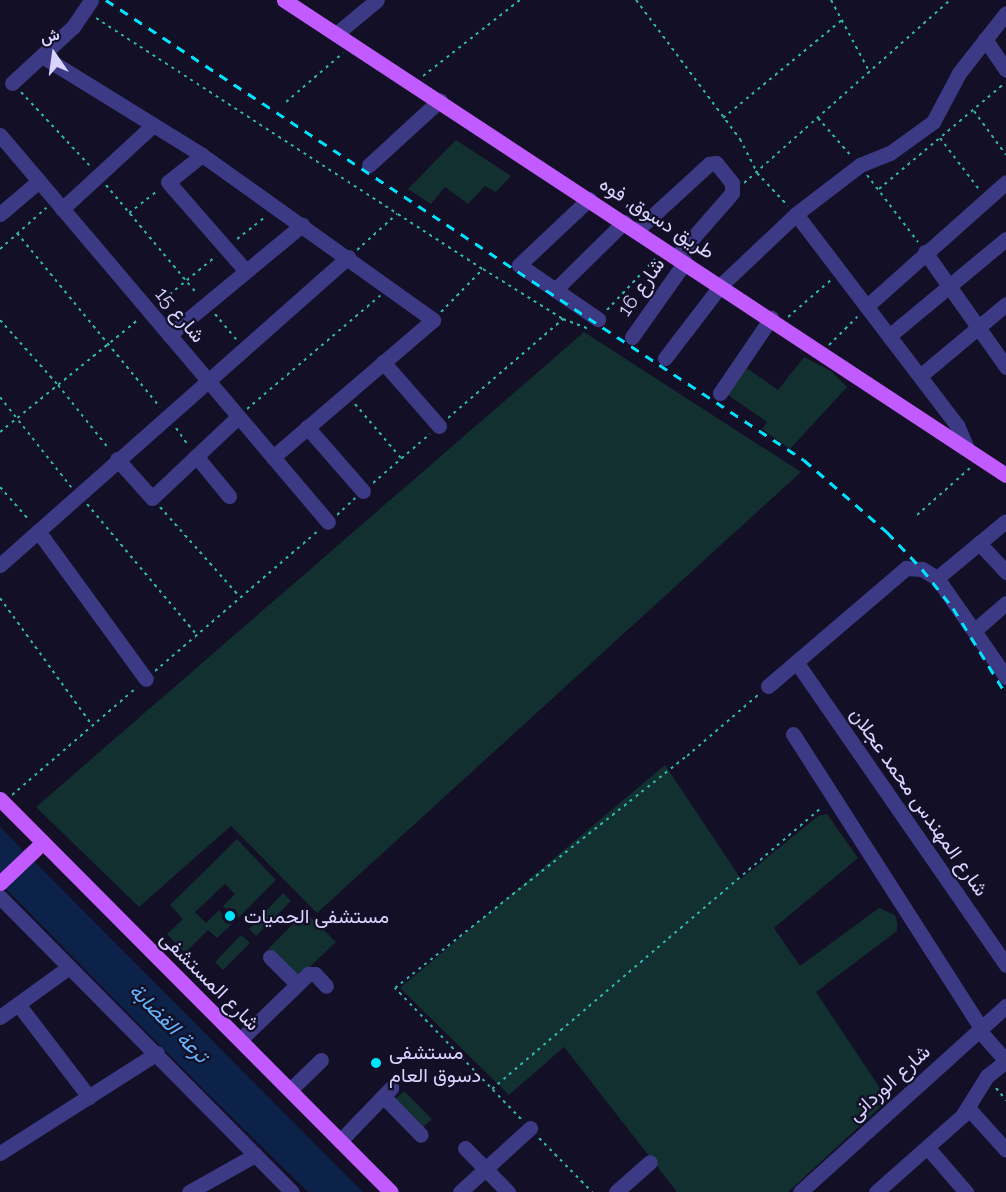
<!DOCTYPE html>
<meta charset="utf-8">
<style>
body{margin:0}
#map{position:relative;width:1006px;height:1192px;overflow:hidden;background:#130f26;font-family:Raleway,Vazirmatn,sans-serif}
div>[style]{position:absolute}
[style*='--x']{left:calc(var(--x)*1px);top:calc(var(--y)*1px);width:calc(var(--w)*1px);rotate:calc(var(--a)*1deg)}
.green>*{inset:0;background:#12302f}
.water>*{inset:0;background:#0c2248}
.path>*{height:2px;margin-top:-1px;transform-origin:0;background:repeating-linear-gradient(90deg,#2fb8b0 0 3px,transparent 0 7.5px)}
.minor>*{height:15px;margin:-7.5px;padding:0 7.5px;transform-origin:7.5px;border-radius:7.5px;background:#3d3a85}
.major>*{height:15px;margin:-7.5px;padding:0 7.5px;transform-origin:7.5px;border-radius:7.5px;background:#c25bff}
.rail>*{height:3px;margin-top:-1.5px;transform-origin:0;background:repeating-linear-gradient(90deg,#00e5ff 0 9px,transparent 0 17px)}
.dots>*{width:16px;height:16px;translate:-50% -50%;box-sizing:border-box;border:3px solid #130f26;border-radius:50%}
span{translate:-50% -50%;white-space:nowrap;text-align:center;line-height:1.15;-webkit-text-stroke:4.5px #130f26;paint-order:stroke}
.street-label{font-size:20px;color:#d9d4ff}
.poi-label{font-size:20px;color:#d9d4ff}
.left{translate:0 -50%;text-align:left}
.water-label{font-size:21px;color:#62b6ff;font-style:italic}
.north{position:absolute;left:24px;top:24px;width:60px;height:60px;-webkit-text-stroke:4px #130f26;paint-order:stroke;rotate:347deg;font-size:16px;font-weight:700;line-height:24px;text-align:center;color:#d9d4ff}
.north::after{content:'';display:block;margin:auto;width:21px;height:27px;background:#d9d4ff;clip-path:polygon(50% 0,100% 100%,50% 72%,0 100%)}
</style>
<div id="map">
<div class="green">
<div style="clip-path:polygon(456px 140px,511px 176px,496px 192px,485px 186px,468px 204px,445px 187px,431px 204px,408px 189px)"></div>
<div style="clip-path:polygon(584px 332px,801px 472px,317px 913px,231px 826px,139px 907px,36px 807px)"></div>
<div style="clip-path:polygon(804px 357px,831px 371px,847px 387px,790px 449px,762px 429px,767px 422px,725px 393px,745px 367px,778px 390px)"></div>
<div style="clip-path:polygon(665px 765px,741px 879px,818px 816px,827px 814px,858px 858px,774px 928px,800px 966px,879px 908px,895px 915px,897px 922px,897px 931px,816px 992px,888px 1100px,788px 1192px,677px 1192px,564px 1047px,509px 1095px,400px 988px)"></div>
<div style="clip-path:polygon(237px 839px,276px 880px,237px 919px,223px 906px,235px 894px,225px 884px,195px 912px,206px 923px,219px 910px,232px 924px,217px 938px,208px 930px,185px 953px,167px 934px,183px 919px,170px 905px)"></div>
<div style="clip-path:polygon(283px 893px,291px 901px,256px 936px,249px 929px)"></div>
<div style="clip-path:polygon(305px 912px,336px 942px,297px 979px,268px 949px)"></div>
<div style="clip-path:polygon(241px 935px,250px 943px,223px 970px,215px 962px)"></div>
<div style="clip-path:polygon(404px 1091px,432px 1119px,421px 1129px,395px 1099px)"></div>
</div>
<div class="water">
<div style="clip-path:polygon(0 827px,363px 1192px,308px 1192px,205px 1091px,0 883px)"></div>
</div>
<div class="path">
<div style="--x:636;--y:0;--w:174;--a:53.2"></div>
<div style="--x:740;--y:139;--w:38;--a:63"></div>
<div style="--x:757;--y:173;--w:45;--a:46.8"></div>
<div style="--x:831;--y:0;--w:78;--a:61.8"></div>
<div style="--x:96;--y:18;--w:461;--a:33"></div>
<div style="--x:483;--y:269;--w:94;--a:32"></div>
<div style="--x:563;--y:319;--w:28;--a:21"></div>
<div style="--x:423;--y:76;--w:123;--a:-38.1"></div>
<div style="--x:21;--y:92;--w:100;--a:47"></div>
<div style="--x:286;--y:102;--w:75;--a:-40.7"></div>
<div style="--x:974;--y:111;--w:54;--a:54"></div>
<div style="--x:723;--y:118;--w:156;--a:-39.5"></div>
<div style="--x:818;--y:118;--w:52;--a:48.9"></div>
<div style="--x:940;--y:138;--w:63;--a:52.8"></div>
<div style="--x:867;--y:175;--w:84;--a:52.7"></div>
<div style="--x:744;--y:183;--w:276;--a:-41.6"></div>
<div style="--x:106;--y:185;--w:142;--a:50.1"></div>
<div style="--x:879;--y:189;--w:165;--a:-40.1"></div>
<div style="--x:129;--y:213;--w:37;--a:-38"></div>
<div style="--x:17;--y:233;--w:225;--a:50.6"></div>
<div style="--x:237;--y:239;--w:36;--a:-38"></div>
<div style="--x:0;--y:249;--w:62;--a:-41.7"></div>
<div style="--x:357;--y:250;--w:54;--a:-42"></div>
<div style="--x:158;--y:304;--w:75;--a:-39.6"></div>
<div style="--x:607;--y:310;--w:70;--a:-46.7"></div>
<div style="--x:441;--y:312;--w:60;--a:-45.7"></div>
<div style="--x:215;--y:314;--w:33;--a:50"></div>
<div style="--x:788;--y:317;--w:57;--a:-40.7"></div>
<div style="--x:0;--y:320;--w:87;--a:48.3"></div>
<div style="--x:58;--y:385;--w:82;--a:51.4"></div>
<div style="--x:829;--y:345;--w:40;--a:-45"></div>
<div style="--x:0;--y:397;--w:115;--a:51.7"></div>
<div style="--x:355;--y:404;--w:71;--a:49.6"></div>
<div style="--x:247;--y:409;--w:175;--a:-40.4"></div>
<div style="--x:448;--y:418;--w:152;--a:-40.7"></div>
<div style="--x:176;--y:428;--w:21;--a:55"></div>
<div style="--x:0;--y:432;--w:179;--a:-39.1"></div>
<div style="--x:373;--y:483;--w:75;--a:-40.7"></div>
<div style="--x:0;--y:487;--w:45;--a:48.6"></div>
<div style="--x:87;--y:504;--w:171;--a:50"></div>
<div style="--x:160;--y:507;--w:120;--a:48.4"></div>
<div style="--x:337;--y:515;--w:25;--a:-43"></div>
<div style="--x:917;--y:515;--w:72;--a:-41.6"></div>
<div style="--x:0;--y:598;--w:157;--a:54.1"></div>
<div style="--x:155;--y:671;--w:216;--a:-40.7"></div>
<div style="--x:12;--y:795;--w:165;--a:-40.8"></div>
<div style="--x:996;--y:1088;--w:16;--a:50"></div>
<div style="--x:492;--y:1089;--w:435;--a:-40.5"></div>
<div style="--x:521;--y:1119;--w:182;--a:-133.9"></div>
<div style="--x:395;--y:988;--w:373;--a:-38.5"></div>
<div style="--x:687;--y:756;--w:94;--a:-40.7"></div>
<div style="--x:539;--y:1138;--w:76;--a:45.5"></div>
</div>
<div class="minor">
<div style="--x:336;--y:34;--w:53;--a:-39.7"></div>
<div style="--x:985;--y:39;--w:37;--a:56"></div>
<div style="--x:42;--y:56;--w:188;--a:31.7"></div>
<div style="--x:202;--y:155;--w:284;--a:35.5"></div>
<div style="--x:433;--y:320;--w:211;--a:139.4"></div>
<div style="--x:12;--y:83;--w:83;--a:-42.6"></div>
<div style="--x:73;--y:27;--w:32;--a:-56"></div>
<div style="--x:0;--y:135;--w:507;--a:49.72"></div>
<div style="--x:202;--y:155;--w:43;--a:141.5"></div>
<div style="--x:168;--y:182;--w:118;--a:48.8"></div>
<div style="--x:369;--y:165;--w:96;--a:-42.5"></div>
<div style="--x:589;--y:199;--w:96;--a:136.7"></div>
<div style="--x:519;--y:265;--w:96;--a:34.4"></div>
<div style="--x:62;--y:209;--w:124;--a:-42.7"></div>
<div style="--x:0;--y:214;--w:51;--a:-40.2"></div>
<div style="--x:796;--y:214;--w:265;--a:52.7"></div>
<div style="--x:957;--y:425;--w:25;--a:67"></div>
<div style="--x:637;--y:230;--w:98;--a:-42.5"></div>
<div style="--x:709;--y:164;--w:7;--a:-8"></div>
<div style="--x:716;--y:163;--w:26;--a:51"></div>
<div style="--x:732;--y:183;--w:10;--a:90"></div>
<div style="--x:732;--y:193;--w:84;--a:131.1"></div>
<div style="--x:925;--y:252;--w:141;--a:54.8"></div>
<div style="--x:555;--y:290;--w:97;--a:-44.6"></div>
<div style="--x:867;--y:306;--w:186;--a:-41.7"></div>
<div style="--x:169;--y:335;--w:173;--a:-39.6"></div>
<div style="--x:889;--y:336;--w:152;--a:-39.7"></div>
<div style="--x:632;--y:337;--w:92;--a:-54.8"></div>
<div style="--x:665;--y:358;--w:92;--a:-52.5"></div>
<div style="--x:721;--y:285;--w:103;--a:-43.4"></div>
<div style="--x:796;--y:214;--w:81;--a:-37.4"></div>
<div style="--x:860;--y:165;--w:32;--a:-22"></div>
<div style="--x:890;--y:153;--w:53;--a:-35.8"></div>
<div style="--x:933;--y:122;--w:55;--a:-62"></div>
<div style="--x:959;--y:73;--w:76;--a:-51.9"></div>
<div style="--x:383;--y:362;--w:85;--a:48.8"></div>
<div style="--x:920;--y:376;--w:112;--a:-39.9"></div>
<div style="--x:720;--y:393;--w:91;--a:-55.8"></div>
<div style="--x:307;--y:427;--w:85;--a:48.8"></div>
<div style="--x:196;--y:456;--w:52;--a:50.5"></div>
<div style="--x:117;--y:459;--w:52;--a:48.1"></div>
<div style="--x:152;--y:498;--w:118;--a:-43.3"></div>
<div style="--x:38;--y:531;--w:183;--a:53.9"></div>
<div style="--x:979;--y:543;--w:40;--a:47"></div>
<div style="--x:0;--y:565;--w:465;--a:-41.5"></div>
<div style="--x:937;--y:578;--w:89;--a:-39.6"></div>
<div style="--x:975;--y:630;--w:41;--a:-41.1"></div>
<div style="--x:797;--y:663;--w:367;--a:55.3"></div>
<div style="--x:768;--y:686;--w:182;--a:-40.5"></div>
<div style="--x:906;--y:568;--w:16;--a:4"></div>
<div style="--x:922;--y:569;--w:17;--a:31"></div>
<div style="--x:937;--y:578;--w:121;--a:55.1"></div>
<div style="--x:793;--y:734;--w:349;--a:57.4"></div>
<div style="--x:0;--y:897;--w:415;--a:45.3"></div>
<div style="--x:270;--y:957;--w:38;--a:45"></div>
<div style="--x:18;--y:1004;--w:117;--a:52.6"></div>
<div style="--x:0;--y:1017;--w:85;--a:-35.9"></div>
<div style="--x:240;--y:1040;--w:95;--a:-44.1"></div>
<div style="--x:308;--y:974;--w:7;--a:0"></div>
<div style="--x:315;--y:974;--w:16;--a:47"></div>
<div style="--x:290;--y:1090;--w:43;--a:-44.1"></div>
<div style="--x:383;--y:1096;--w:54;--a:45.7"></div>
<div style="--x:969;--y:1109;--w:55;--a:47.9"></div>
<div style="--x:340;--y:1141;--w:74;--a:-46.1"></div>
<div style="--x:927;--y:1147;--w:60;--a:49.1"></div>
<div style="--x:465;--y:1148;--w:62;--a:45.7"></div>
<div style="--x:0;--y:1153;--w:186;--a:-32.5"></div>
<div style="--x:189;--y:1192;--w:76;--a:-29.3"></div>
<div style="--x:460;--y:1192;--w:95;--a:-42.4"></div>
<div style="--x:616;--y:1192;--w:45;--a:-41.4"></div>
<div style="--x:800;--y:1192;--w:278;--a:-42.1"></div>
<div style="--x:876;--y:1192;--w:115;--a:-41.5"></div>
<div style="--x:962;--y:1116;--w:47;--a:-58"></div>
<div style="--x:987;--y:1076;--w:24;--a:-38"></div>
<div style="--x:1006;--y:1061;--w:41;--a:-131.1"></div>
</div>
<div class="major">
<div style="--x:284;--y:0;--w:864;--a:33.34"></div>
<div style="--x:0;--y:799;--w:554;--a:45.15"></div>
<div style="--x:0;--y:883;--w:59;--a:-43.6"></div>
</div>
<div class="rail">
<div style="--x:106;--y:0;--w:836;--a:33.39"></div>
<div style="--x:804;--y:460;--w:110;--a:40.9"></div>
<div style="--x:887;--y:532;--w:51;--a:46.6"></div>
<div style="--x:922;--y:569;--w:50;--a:51.5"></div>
<div style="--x:953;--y:608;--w:101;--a:58.4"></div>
</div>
<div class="dots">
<div style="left:230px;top:916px;background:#00e5ff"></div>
<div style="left:376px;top:1063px;background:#00e5ff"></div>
</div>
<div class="street-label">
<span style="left:657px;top:218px;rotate:33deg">طريق دسوق, فوه</span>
<span style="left:641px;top:287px;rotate:-55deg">شارع 16</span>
<span style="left:180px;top:315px;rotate:50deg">شارع 15</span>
<span style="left:919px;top:802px;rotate:55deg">شارع المهندس محمد عجلان</span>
<span style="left:210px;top:981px;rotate:45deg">شارع المستشفى</span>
<span style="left:889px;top:1083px;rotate:-42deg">شارع الوردانى</span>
</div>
<div class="poi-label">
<span class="left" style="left:244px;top:916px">مستشفى الحميات</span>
<span class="left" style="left:389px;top:1064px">مستشفى<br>دسوق العام</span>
</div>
<div class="water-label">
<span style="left:169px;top:1023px;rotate:45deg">ترعة القضابة</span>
</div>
<div class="north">ش</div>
</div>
